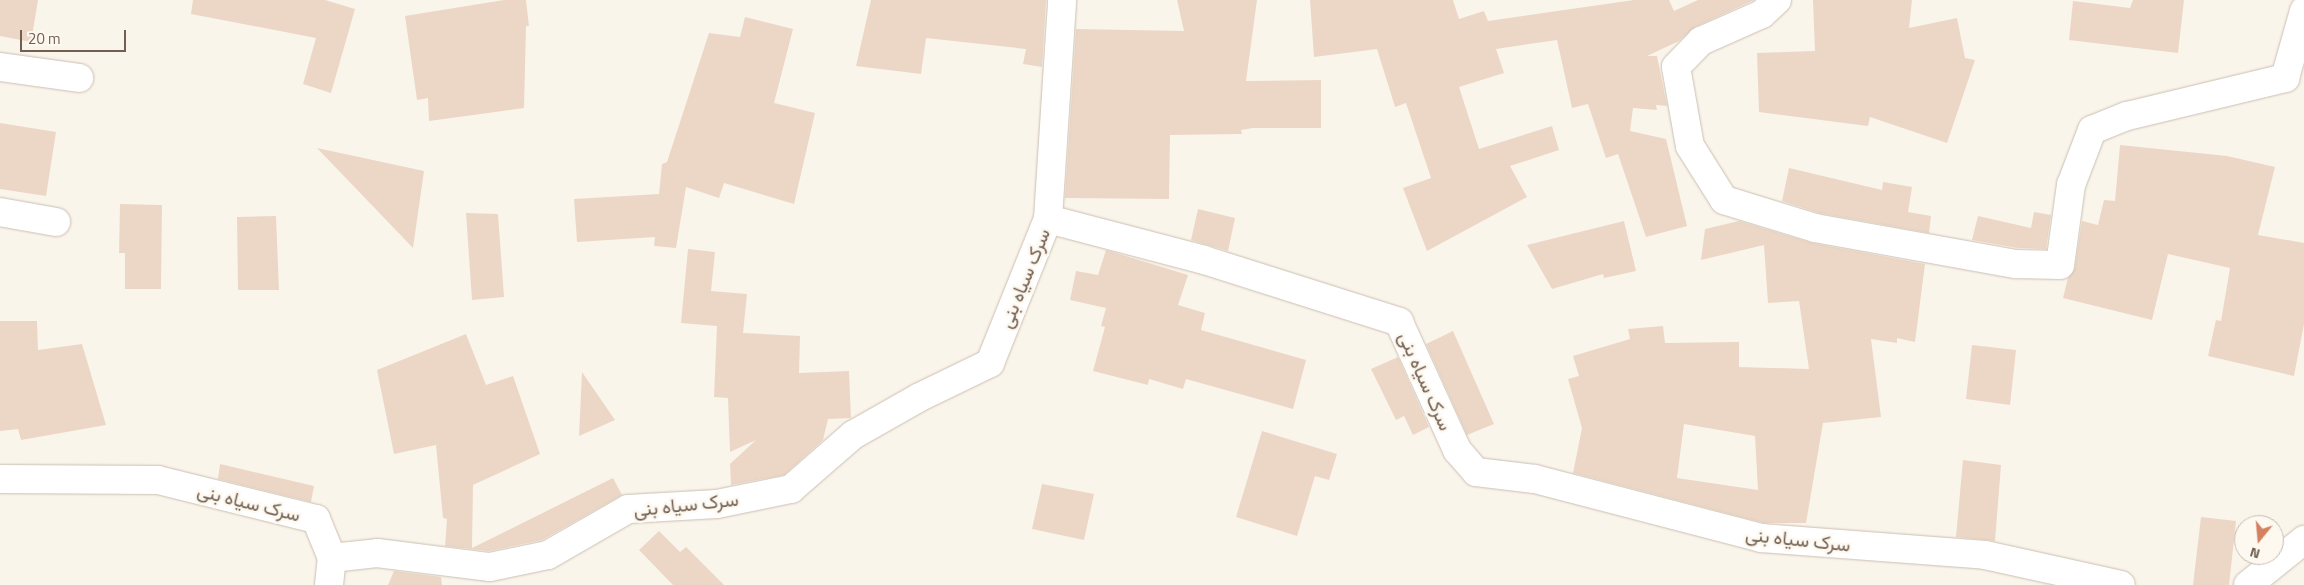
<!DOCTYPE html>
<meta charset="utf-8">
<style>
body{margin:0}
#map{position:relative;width:2304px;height:585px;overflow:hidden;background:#faf5eb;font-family:"Titillium Web",Vazirmatn,sans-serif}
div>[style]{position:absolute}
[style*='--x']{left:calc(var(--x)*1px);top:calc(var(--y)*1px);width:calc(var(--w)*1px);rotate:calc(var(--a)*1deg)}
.building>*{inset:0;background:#ecd7c6}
.roads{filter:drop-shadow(0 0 1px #cbbeb2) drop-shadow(0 0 1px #cbbeb2)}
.minor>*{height:28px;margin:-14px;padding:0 14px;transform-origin:14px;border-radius:14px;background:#fff}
span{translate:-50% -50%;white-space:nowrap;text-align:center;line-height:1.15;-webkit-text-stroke:5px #fdf9f1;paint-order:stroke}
.street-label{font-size:19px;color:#725f51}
.north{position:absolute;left:2234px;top:515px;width:50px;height:50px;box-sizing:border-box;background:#fdf9f1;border:1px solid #c5bbb1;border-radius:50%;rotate:197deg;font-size:14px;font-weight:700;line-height:20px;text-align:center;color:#725f51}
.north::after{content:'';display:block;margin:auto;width:18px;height:22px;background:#d48160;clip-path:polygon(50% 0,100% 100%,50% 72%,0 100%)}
.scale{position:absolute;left:20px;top:30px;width:106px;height:22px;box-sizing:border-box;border:2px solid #725f51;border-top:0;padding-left:6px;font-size:15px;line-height:18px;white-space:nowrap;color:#725f51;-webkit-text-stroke:4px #fdf9f1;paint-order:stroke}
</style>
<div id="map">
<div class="building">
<div style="clip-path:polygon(0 0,38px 0,31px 42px,0 36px)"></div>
<div style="clip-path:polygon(193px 0,325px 0,355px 9px,331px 93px,303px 84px,316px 38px,191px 14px)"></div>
<div style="clip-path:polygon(504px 0,526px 0,529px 26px,526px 26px,524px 108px,429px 121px,428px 98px,417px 100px,405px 16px)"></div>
<div style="clip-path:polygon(871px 0,1046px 0,1042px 67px,1023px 64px,1026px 49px,926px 38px,921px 74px,856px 66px)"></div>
<div style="clip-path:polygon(1177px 0,1257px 0,1246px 81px,1321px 80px,1321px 128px,1253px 128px,1241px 130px,1242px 134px,1170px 135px,1169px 199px,1065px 198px,1076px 29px,1184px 31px)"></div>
<div style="clip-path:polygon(1310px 0,1453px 0,1459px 19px,1484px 11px,1488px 21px,1634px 0,1669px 0,1674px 11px,1698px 0,1754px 0,1695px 27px,1679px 41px,1647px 56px,1657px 56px,1667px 106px,1656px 105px,1657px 110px,1633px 108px,1630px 131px,1666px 139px,1687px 226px,1646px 237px,1618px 154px,1606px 158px,1588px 104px,1572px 108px,1557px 40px,1496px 49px,1504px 73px,1459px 87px,1479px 149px,1552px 126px,1559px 150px,1510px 166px,1527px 197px,1427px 251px,1403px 188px,1431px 178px,1406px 103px,1395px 107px,1377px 49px,1314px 57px)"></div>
<div style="clip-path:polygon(1813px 0,1912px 0,1909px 28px,1957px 18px,1965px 58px,1975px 60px,1947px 143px,1870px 117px,1868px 126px,1759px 112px,1757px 53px,1815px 51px)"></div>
<div style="clip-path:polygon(2133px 0,2184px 0,2178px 53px,2069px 40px,2073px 1px,2130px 8px)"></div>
<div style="clip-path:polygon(745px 17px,793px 29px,774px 103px,815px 113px,794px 204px,724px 183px,719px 198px,686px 187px,676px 248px,654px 246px,655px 237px,577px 242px,574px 199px,659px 194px,662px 164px,667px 162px,709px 33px,740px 37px)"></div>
<div style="clip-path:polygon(0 123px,56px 132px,46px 196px,0 189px)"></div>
<div style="clip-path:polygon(2120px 145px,2227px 156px,2275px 167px,2258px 235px,2304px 243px,2304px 324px,2294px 376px,2208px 356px,2216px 320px,2221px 321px,2230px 268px,2168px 254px,2152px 320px,2063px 298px,2068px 278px,2075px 267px,2082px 221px,2098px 225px,2104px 200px,2115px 201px)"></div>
<div style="clip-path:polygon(317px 148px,424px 171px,413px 248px)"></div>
<div style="clip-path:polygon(1789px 168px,1882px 190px,1883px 182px,1912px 187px,1908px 212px,1931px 216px,1929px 233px,1819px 213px,1782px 201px)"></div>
<div style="clip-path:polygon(120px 204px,162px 205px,161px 289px,125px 289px,125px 253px,119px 253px)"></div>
<div style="clip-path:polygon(1198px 209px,1235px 218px,1228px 251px,1191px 240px)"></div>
<div style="clip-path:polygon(2034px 212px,2051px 215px,2046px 249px,2018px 248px,1972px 240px,1978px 216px,2031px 228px)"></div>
<div style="clip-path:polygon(466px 213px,498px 214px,504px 297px,472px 300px)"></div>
<div style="clip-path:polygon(276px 216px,279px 290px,238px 290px,237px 217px)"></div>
<div style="clip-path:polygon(1624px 221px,1636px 271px,1604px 278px,1603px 274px,1552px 289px,1527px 245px)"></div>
<div style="clip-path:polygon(evenodd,1739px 221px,1812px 243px,1925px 264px,1915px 342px,1897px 338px,1897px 343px,1871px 339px,1881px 417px,1823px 423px,1806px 523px,1764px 523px,1573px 473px,1582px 428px,1568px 379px,1579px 376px,1573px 356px,1630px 339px,1628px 329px,1663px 326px,1665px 343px,1739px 342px,1739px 367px,1809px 369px,1799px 301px,1768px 303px,1764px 245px,1701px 260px,1705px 229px,1739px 221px,1684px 424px,1755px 436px,1758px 490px,1677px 478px,1684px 424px)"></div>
<div style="clip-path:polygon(688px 249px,715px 252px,711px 291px,747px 294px,743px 333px,800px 336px,799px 373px,849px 371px,851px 418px,828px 419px,823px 440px,784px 475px,731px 485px,730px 464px,756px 440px,730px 452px,728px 398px,714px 397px,717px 326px,681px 323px)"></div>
<div style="clip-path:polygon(1106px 250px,1188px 275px,1178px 305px,1205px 313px,1201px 330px,1306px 360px,1293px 409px,1186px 379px,1183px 389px,1149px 379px,1148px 385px,1093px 371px,1105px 327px,1101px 326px,1106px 308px,1070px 300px,1076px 271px,1098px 275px)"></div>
<div style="clip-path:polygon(0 321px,37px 321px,38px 350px,82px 344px,106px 425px,21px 440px,18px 429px,0 431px)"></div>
<div style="clip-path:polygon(1453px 331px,1494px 424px,1467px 435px,1426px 344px)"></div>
<div style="clip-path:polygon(466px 334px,486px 385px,513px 376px,540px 454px,473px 485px,472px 548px,613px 478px,622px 495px,542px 540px,489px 551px,445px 546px,447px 519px,443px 518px,436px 445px,394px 454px,377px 370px)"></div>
<div style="clip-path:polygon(1972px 345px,2016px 350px,2010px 405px,1966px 399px)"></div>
<div style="clip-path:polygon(1398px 357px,1429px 427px,1413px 435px,1404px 416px,1396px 420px,1371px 369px)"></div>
<div style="clip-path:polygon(582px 372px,615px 420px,579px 436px)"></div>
<div style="clip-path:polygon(1262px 431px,1337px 454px,1329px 480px,1315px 476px,1297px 536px,1236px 517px)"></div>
<div style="clip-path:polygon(1963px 460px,2001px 465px,1995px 541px,1956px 537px)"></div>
<div style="clip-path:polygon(220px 464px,314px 486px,311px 502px,218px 479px)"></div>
<div style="clip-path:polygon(1042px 484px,1094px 494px,1084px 540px,1032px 529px)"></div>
<div style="clip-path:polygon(2201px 517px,2236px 521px,2229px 585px,2193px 585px)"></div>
<div style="clip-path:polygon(659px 531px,680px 552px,686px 547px,724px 585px,673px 585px,639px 550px)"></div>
<div style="clip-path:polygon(394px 571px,441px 577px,442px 585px,388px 585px)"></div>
</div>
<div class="roads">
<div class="minor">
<div style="--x:1777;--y:0;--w:21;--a:137"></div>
<div style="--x:1762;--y:14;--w:67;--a:156.1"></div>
<div style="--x:1701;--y:41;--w:36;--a:134"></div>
<div style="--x:1676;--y:67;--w:80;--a:80"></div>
<div style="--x:1690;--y:146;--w:64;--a:57.8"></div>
<div style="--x:1724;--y:200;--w:95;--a:17.1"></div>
<div style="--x:1815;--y:228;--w:204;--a:10.2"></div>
<div style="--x:2016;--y:264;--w:44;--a:1.3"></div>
<div style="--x:2060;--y:265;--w:81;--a:-82.2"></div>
<div style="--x:2071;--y:185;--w:59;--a:-69.1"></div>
<div style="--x:2092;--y:130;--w:38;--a:-22"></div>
<div style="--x:2127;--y:116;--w:163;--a:-13.5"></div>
<div style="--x:2285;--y:78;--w:70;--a:-74.2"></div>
<div style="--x:0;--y:67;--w:80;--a:7.9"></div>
<div style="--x:0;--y:212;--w:57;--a:10.1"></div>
<div style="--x:1048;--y:219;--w:219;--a:-86.3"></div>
<div style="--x:0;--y:479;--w:158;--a:0.4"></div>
<div style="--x:158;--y:480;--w:163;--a:13.9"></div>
<div style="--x:316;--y:519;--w:42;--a:67.7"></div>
<div style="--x:332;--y:558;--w:45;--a:-6.3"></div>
<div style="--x:377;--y:553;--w:114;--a:7.1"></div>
<div style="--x:490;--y:567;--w:59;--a:-11.7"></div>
<div style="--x:548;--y:555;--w:92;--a:-29.9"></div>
<div style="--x:628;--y:509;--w:89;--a:-3.2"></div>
<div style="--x:717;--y:504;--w:76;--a:-11.5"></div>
<div style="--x:791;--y:489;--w:82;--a:-41.1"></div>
<div style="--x:853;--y:435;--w:77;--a:-29.6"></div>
<div style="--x:920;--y:397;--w:78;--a:-25.9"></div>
<div style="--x:990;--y:363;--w:155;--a:-68.1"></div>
<div style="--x:1048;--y:219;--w:161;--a:14.7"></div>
<div style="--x:1204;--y:260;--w:205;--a:17.6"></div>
<div style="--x:1399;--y:322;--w:141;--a:65.6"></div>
<div style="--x:1457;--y:450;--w:29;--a:49"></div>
<div style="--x:1476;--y:472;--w:59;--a:6.8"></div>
<div style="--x:1535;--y:479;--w:234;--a:14.6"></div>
<div style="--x:1761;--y:538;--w:225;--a:4.3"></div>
<div style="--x:1985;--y:555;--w:139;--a:12.4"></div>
<div style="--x:329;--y:585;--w:27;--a:-84"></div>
<div style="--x:2248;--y:585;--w:72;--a:-38.8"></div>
</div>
</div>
<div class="street-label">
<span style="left:1024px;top:278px;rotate:-68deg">سرک سیاه بنی</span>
<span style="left:1426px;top:381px;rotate:66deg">سرک سیاه بنی</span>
<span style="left:249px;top:502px;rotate:14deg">سرک سیاه بنی</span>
<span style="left:686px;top:504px;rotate:-6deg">سرک سیاه بنی</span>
<span style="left:1798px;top:539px;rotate:6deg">سرک سیاه بنی</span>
</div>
<div class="north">N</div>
<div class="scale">20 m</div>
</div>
